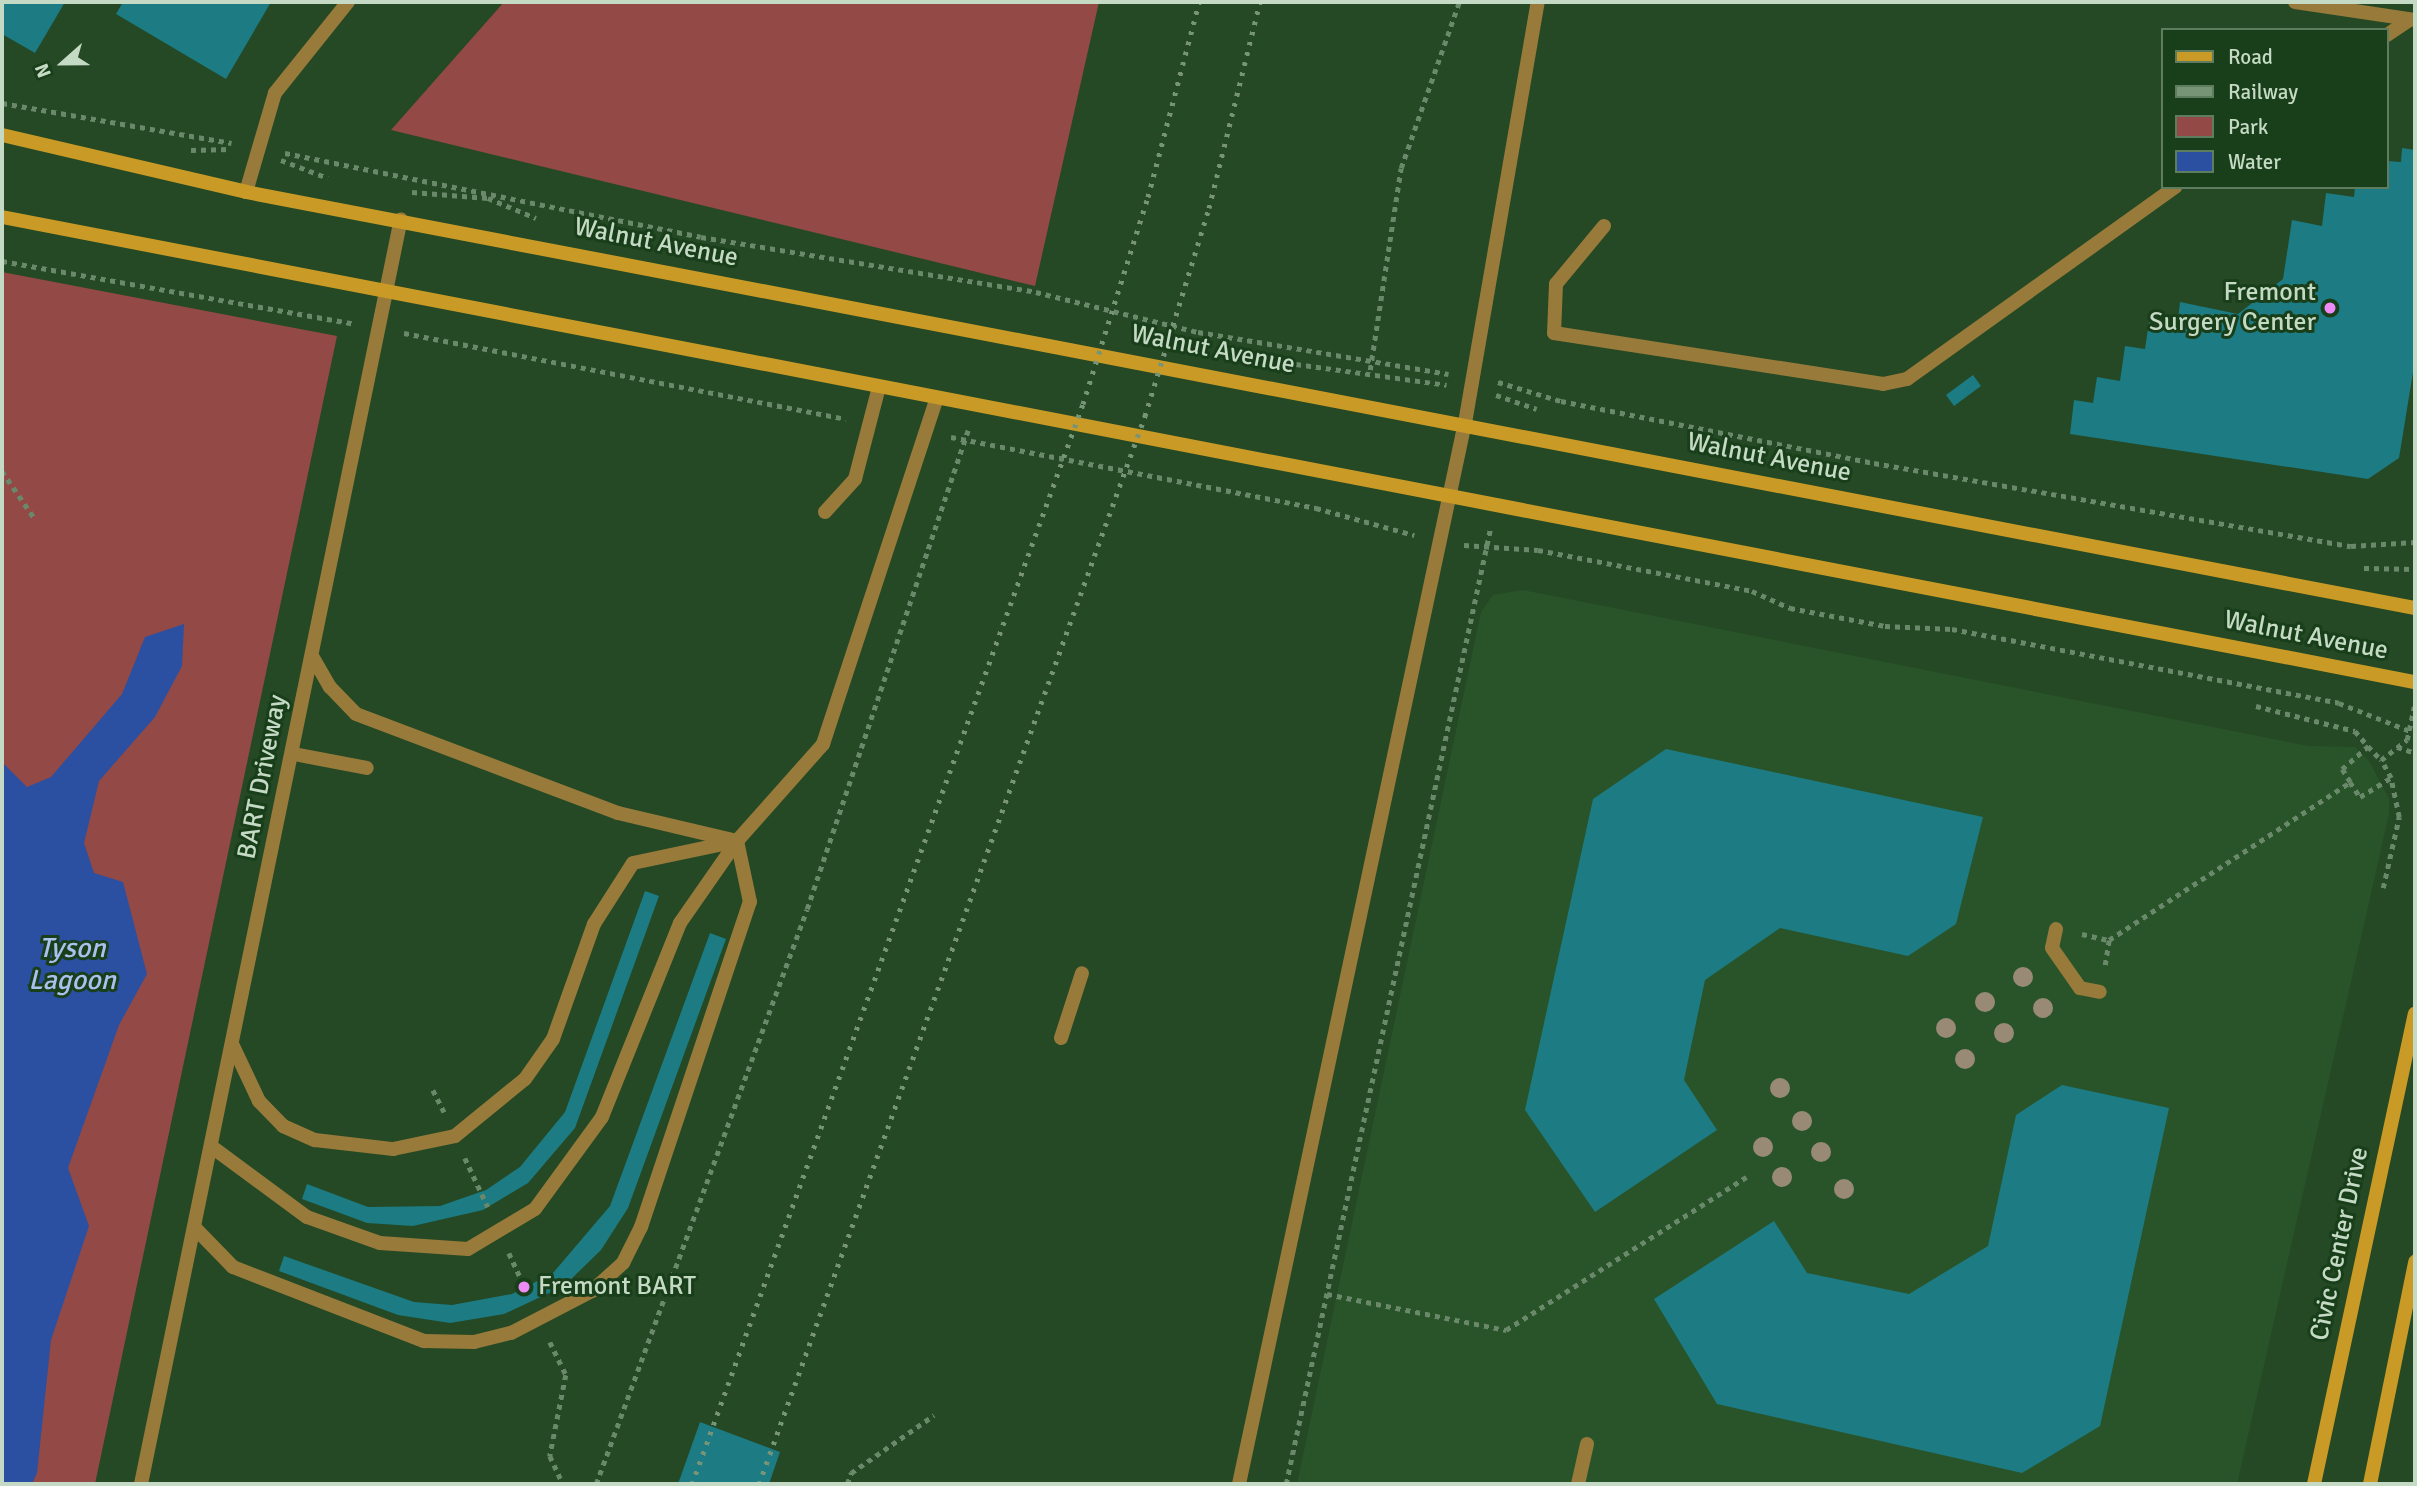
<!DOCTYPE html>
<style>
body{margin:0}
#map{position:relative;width:2417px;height:1486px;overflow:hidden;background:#244924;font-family:Signika,sans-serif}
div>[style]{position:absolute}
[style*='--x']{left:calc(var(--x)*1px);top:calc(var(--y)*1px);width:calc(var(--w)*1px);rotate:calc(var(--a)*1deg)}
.built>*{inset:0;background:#29542a}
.green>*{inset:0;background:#934945}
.water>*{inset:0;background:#2b4fa1}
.building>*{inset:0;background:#1c7b83}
.path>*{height:4.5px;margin-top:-2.25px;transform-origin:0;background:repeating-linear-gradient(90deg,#6a886a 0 5px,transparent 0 10px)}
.service>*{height:14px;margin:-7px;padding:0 7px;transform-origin:7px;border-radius:7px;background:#987a3b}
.minor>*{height:14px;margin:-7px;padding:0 7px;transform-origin:7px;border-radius:7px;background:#987a3b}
.secondary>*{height:14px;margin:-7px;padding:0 7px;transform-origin:7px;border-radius:7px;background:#ca9a26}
.rail>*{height:5px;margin-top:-2.5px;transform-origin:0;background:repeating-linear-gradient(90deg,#779477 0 3.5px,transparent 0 10.5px)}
.trees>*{width:20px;height:20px;margin:-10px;border-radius:50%;background:#998a76}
.dots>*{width:19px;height:19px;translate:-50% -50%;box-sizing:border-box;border:4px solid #193e1a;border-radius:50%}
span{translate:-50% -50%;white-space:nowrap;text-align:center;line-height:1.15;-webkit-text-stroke:6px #193e1a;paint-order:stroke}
.street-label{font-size:26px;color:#c5dac4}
.poi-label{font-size:26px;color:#c5dac4}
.right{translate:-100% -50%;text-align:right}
.left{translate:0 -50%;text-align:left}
.water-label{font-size:28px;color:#aac0ed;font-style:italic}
.frame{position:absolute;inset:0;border:4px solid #c5dac4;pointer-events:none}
.legend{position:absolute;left:2161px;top:28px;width:228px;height:161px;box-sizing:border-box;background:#193e1a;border:2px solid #5e7c5e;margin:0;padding:9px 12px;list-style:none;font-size:21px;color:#c5dac4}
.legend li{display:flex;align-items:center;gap:14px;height:35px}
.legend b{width:35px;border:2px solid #5e7c5e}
.north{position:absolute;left:28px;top:28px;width:70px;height:70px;-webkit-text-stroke:5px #193e1a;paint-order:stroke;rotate:249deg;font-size:19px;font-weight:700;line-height:28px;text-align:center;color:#c5dac4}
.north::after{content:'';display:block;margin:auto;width:24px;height:32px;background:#c5dac4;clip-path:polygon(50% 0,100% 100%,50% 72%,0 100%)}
</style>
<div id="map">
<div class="built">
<div style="clip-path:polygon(1523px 590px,2308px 746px,2355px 747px,2369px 761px,2389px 799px,2389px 814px,2237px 1484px,1297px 1484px,1481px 612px,1493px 595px)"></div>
</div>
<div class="green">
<div style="clip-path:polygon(504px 2px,1099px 2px,1035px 286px,391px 130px)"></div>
<div style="clip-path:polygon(2px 272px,337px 336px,95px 1484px,2px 1484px)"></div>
</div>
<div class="water">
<div style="clip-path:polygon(184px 624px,182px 666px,155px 717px,99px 781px,84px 843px,94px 873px,123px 882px,147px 974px,119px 1025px,68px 1168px,89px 1226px,51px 1340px,37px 1473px,32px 1484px,2px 1484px,2px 762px,27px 787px,51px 777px,122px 694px,145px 637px)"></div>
</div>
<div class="building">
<div style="clip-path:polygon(2px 2px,65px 2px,35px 53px,2px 34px)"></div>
<div style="clip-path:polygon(123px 2px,271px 2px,226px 79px,116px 14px)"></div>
<div style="clip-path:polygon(2402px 148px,2415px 150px,2415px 360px,2399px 458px,2368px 479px,2070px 434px,2074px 400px,2093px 403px,2097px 377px,2120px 381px,2125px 346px,2145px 349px,2149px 322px,2177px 328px,2180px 302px,2238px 314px,2283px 279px,2292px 220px,2322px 226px,2326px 193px,2354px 197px,2355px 187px,2387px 187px,2387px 161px,2401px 162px)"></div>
<div style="clip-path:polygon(1973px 375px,1981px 386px,1954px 406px,1946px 395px)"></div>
<div style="clip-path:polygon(1666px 749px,1983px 817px,1956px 924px,1908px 956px,1780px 928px,1705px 980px,1684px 1080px,1717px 1130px,1595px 1212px,1525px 1110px,1593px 799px)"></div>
<div style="clip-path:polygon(645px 891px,659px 896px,575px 1128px,528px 1183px,483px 1210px,413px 1226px,367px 1223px,302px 1199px,307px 1184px,368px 1207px,440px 1206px,486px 1190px,520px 1167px,565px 1112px)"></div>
<div style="clip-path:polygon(710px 933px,726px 939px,628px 1208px,601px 1250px,564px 1286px,504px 1314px,450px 1323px,398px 1315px,279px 1271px,284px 1256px,414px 1302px,452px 1305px,512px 1294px,553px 1273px,610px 1206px)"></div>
<div style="clip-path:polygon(2062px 1085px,2169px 1108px,2100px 1426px,2022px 1473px,1717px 1404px,1654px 1299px,1774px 1221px,1807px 1273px,1909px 1294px,1988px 1246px,2016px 1115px)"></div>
<div style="clip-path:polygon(700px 1422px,780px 1452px,769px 1484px,678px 1484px)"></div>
</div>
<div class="path">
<div style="--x:2;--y:103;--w:233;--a:9.9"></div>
<div style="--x:191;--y:150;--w:40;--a:-1.4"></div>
<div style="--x:285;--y:153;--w:424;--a:11.4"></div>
<div style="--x:701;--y:237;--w:339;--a:9.3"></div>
<div style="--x:1036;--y:292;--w:167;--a:13.9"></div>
<div style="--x:1198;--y:332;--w:254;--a:9.5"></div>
<div style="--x:281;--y:160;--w:50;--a:21"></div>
<div style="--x:412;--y:192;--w:76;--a:4.5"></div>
<div style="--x:488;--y:198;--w:52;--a:22.6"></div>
<div style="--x:2;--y:261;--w:358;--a:10.1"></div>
<div style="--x:404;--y:333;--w:450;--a:11"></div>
<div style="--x:1296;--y:364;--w:152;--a:7.9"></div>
<div style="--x:1370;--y:370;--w:204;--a:-81.3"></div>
<div style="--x:1401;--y:168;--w:176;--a:-70.7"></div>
<div style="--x:1498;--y:382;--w:66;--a:16.8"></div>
<div style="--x:1561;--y:401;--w:319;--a:11.2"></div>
<div style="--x:1874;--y:463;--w:484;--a:9.9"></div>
<div style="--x:2351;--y:546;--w:64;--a:-3.6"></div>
<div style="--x:1496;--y:395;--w:43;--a:18.9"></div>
<div style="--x:951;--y:437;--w:372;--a:11"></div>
<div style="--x:1316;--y:508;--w:102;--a:15.4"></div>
<div style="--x:2;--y:471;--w:58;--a:55.5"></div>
<div style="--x:1464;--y:545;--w:74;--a:3.9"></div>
<div style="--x:1538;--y:550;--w:218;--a:10.8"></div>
<div style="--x:1752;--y:591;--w:42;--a:24.1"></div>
<div style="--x:1790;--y:608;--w:97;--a:10.7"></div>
<div style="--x:1885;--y:626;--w:67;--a:2.6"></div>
<div style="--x:1952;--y:629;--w:394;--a:10.8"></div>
<div style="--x:2339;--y:703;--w:82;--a:21.5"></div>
<div style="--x:2364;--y:568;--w:51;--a:1.1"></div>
<div style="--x:2256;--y:706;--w:102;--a:14.2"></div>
<div style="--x:2355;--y:731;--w:20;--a:49"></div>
<div style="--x:2397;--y:747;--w:19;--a:18"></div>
<div style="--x:2350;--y:782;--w:18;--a:56"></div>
<div style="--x:2360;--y:797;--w:36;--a:-32"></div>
<div style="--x:2391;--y:778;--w:21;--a:-119"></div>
<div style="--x:2383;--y:888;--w:73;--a:-77.3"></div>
<div style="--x:2399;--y:817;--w:40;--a:-102"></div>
<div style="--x:2082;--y:934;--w:28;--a:13"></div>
<div style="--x:2105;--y:965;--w:25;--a:-81"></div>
<div style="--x:2109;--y:940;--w:288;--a:-33.2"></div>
<div style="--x:2350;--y:782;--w:15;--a:-122"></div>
<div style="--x:2342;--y:769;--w:35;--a:-41"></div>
<div style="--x:2368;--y:746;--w:19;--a:47"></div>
<div style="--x:2381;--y:760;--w:33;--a:-38"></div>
<div style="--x:2407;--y:740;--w:34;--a:-78"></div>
<div style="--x:433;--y:1090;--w:25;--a:63"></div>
<div style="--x:465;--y:1158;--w:54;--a:64.9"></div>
<div style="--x:509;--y:1253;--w:47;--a:65.1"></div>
<div style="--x:1327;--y:1294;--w:183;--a:11.4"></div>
<div style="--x:1506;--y:1330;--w:285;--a:-32.5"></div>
<div style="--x:550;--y:1342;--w:37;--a:64"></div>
<div style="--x:566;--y:1375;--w:83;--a:101.2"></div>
<div style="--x:550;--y:1456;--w:31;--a:65"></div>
<div style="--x:596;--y:1484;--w:612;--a:-69.85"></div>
<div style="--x:807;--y:909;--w:505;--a:-71.42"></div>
<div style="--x:847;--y:1484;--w:12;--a:-70"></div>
<div style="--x:851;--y:1473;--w:101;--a:-34.9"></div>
<div style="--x:1286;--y:1484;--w:976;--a:-77.93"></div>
</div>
<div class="service">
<div style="--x:2295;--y:2;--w:121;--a:8.5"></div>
<div style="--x:2387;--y:35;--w:27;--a:-34"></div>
<div style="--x:1604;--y:226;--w:75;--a:129.6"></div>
<div style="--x:1556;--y:284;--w:49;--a:92.3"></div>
<div style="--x:1554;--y:333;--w:333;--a:8.8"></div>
<div style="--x:1883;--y:384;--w:25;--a:-12"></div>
<div style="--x:1907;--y:379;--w:330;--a:-35.6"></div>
<div style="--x:825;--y:512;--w:45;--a:-47.7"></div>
<div style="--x:855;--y:479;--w:95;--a:-75.4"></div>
<div style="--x:312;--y:656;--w:36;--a:60"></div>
<div style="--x:330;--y:687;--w:37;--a:46"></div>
<div style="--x:356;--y:714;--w:280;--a:20.7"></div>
<div style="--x:618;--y:813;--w:117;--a:13.3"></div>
<div style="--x:294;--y:754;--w:74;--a:10.9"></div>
<div style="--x:2056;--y:929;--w:19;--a:102"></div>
<div style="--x:2052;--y:948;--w:49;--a:55"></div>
<div style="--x:2080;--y:988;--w:20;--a:11"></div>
<div style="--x:1061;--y:1038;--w:68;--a:-72.1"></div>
<div style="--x:233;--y:1046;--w:61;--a:64.7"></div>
<div style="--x:259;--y:1101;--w:35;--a:46"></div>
<div style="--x:283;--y:1126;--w:35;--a:24"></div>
<div style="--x:315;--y:1140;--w:79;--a:6.6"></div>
<div style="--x:393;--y:1149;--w:63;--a:-11.8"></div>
<div style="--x:455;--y:1136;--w:90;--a:-39.2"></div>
<div style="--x:525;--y:1079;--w:49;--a:-55"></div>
<div style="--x:553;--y:1039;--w:122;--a:-70.4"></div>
<div style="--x:594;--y:924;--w:72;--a:-57.4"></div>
<div style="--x:633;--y:863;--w:106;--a:-11.9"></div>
<div style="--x:212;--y:1147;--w:118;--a:36.4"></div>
<div style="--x:307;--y:1217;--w:77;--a:19.6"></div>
<div style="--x:380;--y:1243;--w:88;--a:3.9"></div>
<div style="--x:468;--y:1249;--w:78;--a:-30.8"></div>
<div style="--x:535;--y:1209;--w:114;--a:-53.9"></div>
<div style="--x:602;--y:1117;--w:209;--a:-68.1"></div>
<div style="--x:680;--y:923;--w:100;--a:-55.2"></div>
<div style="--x:737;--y:841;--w:130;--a:-48.4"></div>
<div style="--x:823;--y:744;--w:364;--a:-71.8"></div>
<div style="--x:196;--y:1229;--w:53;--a:45.8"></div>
<div style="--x:233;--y:1267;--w:205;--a:21.2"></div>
<div style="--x:424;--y:1341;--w:50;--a:1.1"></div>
<div style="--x:474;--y:1342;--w:38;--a:-14"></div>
<div style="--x:511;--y:1333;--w:91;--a:-27.4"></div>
<div style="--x:592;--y:1291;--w:42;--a:-42.1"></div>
<div style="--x:623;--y:1263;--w:40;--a:-63.4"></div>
<div style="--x:641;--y:1227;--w:343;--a:-71.5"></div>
<div style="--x:750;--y:902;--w:62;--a:-102"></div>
<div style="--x:141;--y:1484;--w:1291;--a:-78.39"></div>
<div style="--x:1239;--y:1484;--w:1085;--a:-77.98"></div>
<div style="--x:1465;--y:423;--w:427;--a:-80.2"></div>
<div style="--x:1578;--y:1484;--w:41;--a:-77.3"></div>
</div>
<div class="minor">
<div style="--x:246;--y:192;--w:103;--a:-73.7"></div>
<div style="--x:275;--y:93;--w:117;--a:-51.3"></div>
</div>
<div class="secondary">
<div style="--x:2;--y:135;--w:251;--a:13.1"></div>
<div style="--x:246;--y:192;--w:2209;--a:10.86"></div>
<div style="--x:2;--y:217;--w:2457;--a:10.91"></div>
<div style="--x:2314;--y:1484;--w:481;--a:-77.9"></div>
<div style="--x:2370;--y:1484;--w:227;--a:-78.5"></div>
</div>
<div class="rail">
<div style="--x:692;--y:1484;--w:1149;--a:-70.1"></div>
<div style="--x:1083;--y:404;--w:217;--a:-72.6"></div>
<div style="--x:1148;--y:197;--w:202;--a:-75.3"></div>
<div style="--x:759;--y:1484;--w:1136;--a:-70.13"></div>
<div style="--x:1145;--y:416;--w:218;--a:-72.9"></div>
<div style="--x:1209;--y:208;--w:212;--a:-76.1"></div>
</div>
<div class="trees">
<div style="left:2023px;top:977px"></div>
<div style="left:1985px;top:1002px"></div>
<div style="left:2043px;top:1008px"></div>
<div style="left:1946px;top:1028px"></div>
<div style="left:2004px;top:1033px"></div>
<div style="left:1965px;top:1059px"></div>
<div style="left:1780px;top:1088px"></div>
<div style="left:1802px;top:1121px"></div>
<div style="left:1763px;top:1147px"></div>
<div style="left:1821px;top:1152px"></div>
<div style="left:1782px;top:1177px"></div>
<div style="left:1844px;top:1189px"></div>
</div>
<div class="dots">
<div style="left:2330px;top:308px;background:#ee8bf7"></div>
<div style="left:524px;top:1287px;background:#ee8bf7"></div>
</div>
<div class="street-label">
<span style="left:656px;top:243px;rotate:11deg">Walnut Avenue</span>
<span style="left:1213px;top:350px;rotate:11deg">Walnut Avenue</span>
<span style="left:1769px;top:458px;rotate:11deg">Walnut Avenue</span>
<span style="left:2306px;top:636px;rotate:11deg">Walnut Avenue</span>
<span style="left:263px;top:777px;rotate:-79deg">BART Driveway</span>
<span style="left:2340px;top:1244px;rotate:-78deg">Civic Center Drive</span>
</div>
<div class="poi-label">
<span class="right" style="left:2316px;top:308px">Fremont<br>Surgery Center</span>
<span class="left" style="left:538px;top:1287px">Fremont BART</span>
</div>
<div class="water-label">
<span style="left:72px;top:964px">Tyson<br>Lagoon</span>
</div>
<div class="frame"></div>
<ul class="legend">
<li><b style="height:9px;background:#ca9a26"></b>Road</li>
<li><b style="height:9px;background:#779477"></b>Railway</li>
<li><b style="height:19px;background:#934945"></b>Park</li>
<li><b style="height:19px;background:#2b4fa1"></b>Water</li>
</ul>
<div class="north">N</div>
</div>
